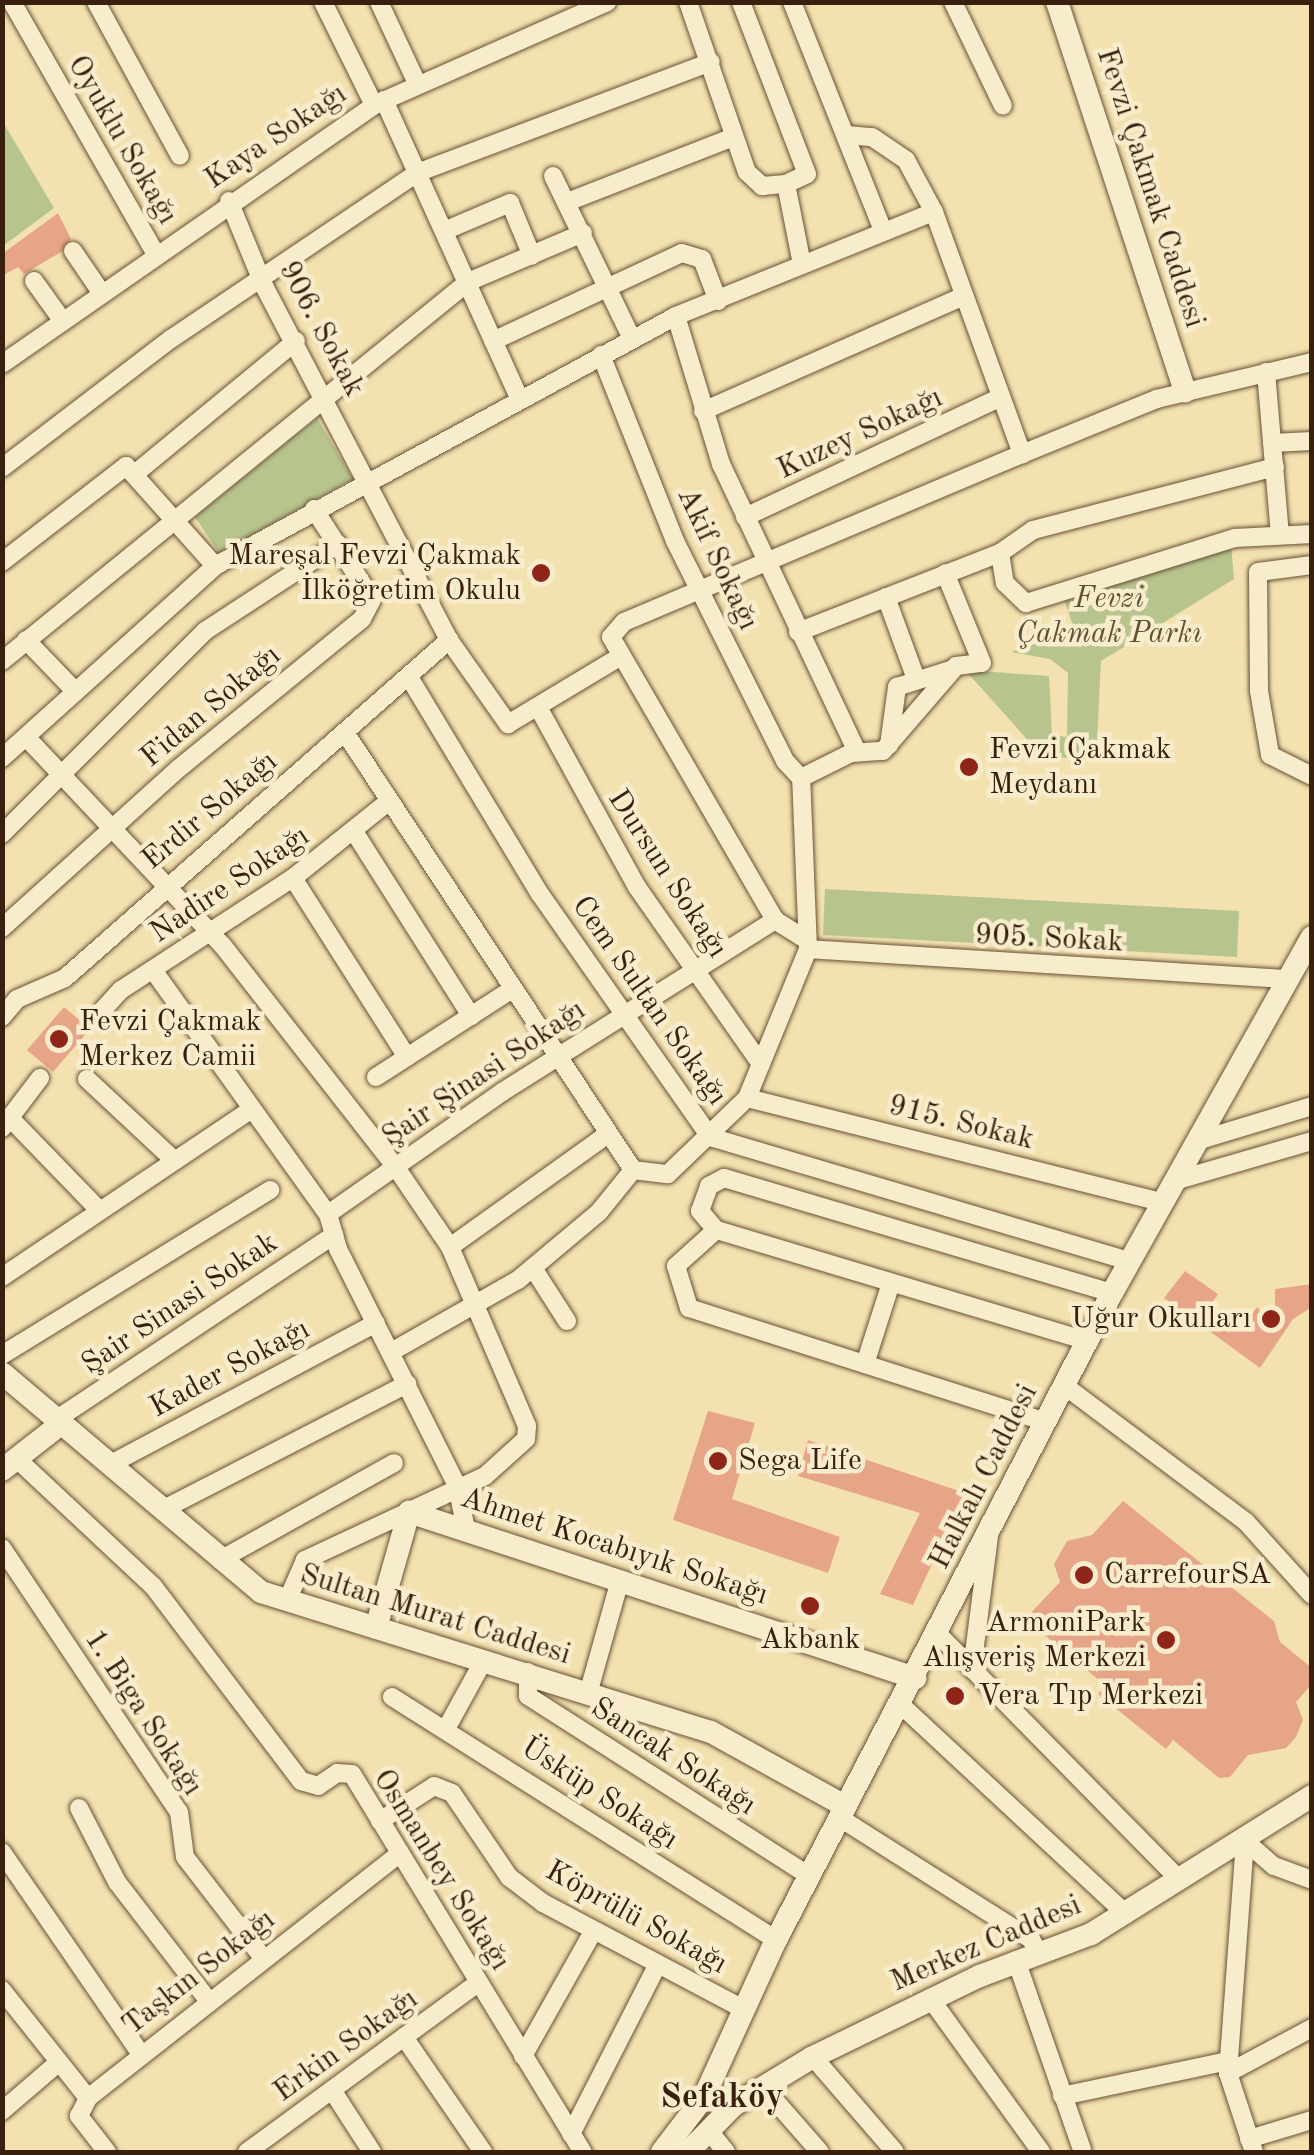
<!DOCTYPE html>
<meta charset="utf-8">
<style>
body{margin:0}
#map{position:relative;width:1314px;height:2155px;overflow:hidden;background:#f3e2af;font-family:"Old Standard TT",serif}
div>[style]{position:absolute}
[style*='--x']{left:calc(var(--x)*1px);top:calc(var(--y)*1px);width:calc(var(--w)*1px);rotate:calc(var(--a)*1deg)}
.green>*{inset:0;background:#b7c48d}
.building>*{inset:0;background:#e7a587}
.roads{filter:drop-shadow(0 0 2px #685036) drop-shadow(0 0 2px #685036)}
.street>*{height:18px;margin:-9px;padding:0 9px;transform-origin:9px;border-radius:9px;background:#f7eccb}
.secondary>*{height:22px;margin:-11px;padding:0 11px;transform-origin:11px;border-radius:11px;background:#f7eccb}
.dots>*{width:28px;height:28px;translate:-50% -50%;box-sizing:border-box;border:5px solid #f7eccb;border-radius:50%}
span{translate:-50% -50%;white-space:nowrap;text-align:center;line-height:1.15;-webkit-text-stroke:9px #f7eccb;paint-order:stroke}
.street-label{font-size:30px;color:#391f0e}
.poi-label{font-size:30px;color:#391f0e}
.right{translate:-100% -50%;text-align:right}
.left{translate:0 -50%;text-align:left}
.park-label{font-size:30px;color:#5f5134;font-style:italic}
.quarter-label{font-size:35px;color:#391f0e;font-weight:700}
.frame{position:absolute;inset:0;border:5px solid #391f0e;pointer-events:none}
</style>
<div id="map">
<div class="green">
<div style="clip-path:polygon(3px 122px,54px 208px,3px 246px,2px 246px)"></div>
<div style="clip-path:polygon(317px 418px,353px 479px,219px 553px,195px 517px)"></div>
<div style="clip-path:polygon(1231px 543px,1234px 579px,1101px 661px,1096px 759px,1043px 757px,965px 670px,1049px 676px,1052px 735px,1067px 737px,1068px 673px,1050px 659px,1011px 652px,1074px 629px,1063px 596px)"></div>
<div style="clip-path:polygon(825px 889px,1239px 911px,1237px 957px,823px 935px)"></div>
</div>
<div class="building">
<div style="clip-path:polygon(58px 213px,71px 239px,61px 252px,24px 274px,18px 267px,2px 276px,2px 254px)"></div>
<div style="clip-path:polygon(64px 1007px,90px 1029px,53px 1072px,27px 1050px)"></div>
<div style="clip-path:polygon(1185px 1271px,1218px 1294px,1210px 1306px,1230px 1322px,1238px 1311px,1248px 1320px,1257px 1307px,1275px 1323px,1275px 1289px,1312px 1284px,1312px 1307px,1293px 1319px,1260px 1368px,1164px 1298px)"></div>
<div style="clip-path:polygon(708px 1411px,755px 1423px,732px 1499px,840px 1537px,828px 1573px,673px 1520px)"></div>
<div style="clip-path:polygon(808px 1440px,965px 1493px,913px 1605px,880px 1594px,920px 1513px,798px 1476px)"></div>
<div style="clip-path:polygon(1123px 1501px,1274px 1621px,1280px 1642px,1312px 1668px,1312px 1684px,1296px 1702px,1303px 1720px,1296px 1737px,1286px 1748px,1248px 1755px,1230px 1777px,1219px 1778px,1173px 1740px,1166px 1749px,1098px 1694px,1105px 1685px,1025px 1619px,1060px 1582px,1054px 1564px,1067px 1541px,1092px 1535px)"></div>
</div>
<div class="roads">
<div class="street">
<div style="--x:12;--y:2;--w:289;--a:60.3"></div>
<div style="--x:96;--y:2;--w:175;--a:61.4"></div>
<div style="--x:323;--y:2;--w:115;--a:63.7"></div>
<div style="--x:379;--y:2;--w:89;--a:64.9"></div>
<div style="--x:688;--y:2;--w:180;--a:70.9"></div>
<div style="--x:747;--y:172;--w:21;--a:43"></div>
<div style="--x:762;--y:186;--w:24;--a:-5"></div>
<div style="--x:786;--y:184;--w:23;--a:-25"></div>
<div style="--x:807;--y:174;--w:184;--a:-111"></div>
<div style="--x:792;--y:2;--w:243;--a:68.3"></div>
<div style="--x:953;--y:2;--w:115;--a:64.3"></div>
<div style="--x:384;--y:100;--w:327;--a:65.6"></div>
<div style="--x:847;--y:135;--w:25;--a:5"></div>
<div style="--x:872;--y:137;--w:41;--a:34.1"></div>
<div style="--x:906;--y:160;--w:59;--a:61.7"></div>
<div style="--x:934;--y:212;--w:258;--a:70"></div>
<div style="--x:1022;--y:454;--w:146;--a:-22.2"></div>
<div style="--x:1157;--y:399;--w:159;--a:-13.4"></div>
<div style="--x:553;--y:176;--w:181;--a:64.1"></div>
<div style="--x:786;--y:184;--w:82;--a:78.7"></div>
<div style="--x:229;--y:201;--w:92;--a:67.6"></div>
<div style="--x:264;--y:286;--w:399;--a:62.4"></div>
<div style="--x:449;--y:640;--w:103;--a:54.9"></div>
<div style="--x:508;--y:724;--w:132;--a:-31"></div>
<div style="--x:567;--y:202;--w:179;--a:-21.3"></div>
<div style="--x:444;--y:231;--w:72;--a:-23"></div>
<div style="--x:510;--y:203;--w:57;--a:67.5"></div>
<div style="--x:73;--y:251;--w:50;--a:55.7"></div>
<div style="--x:34;--y:281;--w:48;--a:54.3"></div>
<div style="--x:676;--y:316;--w:155;--a:73.1"></div>
<div style="--x:721;--y:464;--w:318;--a:64.7"></div>
<div style="--x:493;--y:341;--w:208;--a:-25"></div>
<div style="--x:682;--y:253;--w:21;--a:17"></div>
<div style="--x:702;--y:259;--w:45;--a:69.1"></div>
<div style="--x:601;--y:355;--w:200;--a:68.3"></div>
<div style="--x:675;--y:541;--w:246;--a:63.4"></div>
<div style="--x:785;--y:761;--w:23;--a:47"></div>
<div style="--x:2;--y:364;--w:453;--a:-34.8"></div>
<div style="--x:374;--y:105;--w:255;--a:-23.8"></div>
<div style="--x:1266;--y:372;--w:164;--a:85.1"></div>
<div style="--x:703;--y:411;--w:283;--a:-23.8"></div>
<div style="--x:1272;--y:443;--w:40;--a:-2.9"></div>
<div style="--x:1275;--y:467;--w:250;--a:165.4"></div>
<div style="--x:1033;--y:530;--w:40;--a:145.1"></div>
<div style="--x:1000;--y:553;--w:30;--a:81"></div>
<div style="--x:1005;--y:583;--w:29;--a:44"></div>
<div style="--x:1026;--y:603;--w:219;--a:-17.3"></div>
<div style="--x:1235;--y:538;--w:77;--a:-3"></div>
<div style="--x:2;--y:468;--w:213;--a:-37.4"></div>
<div style="--x:171;--y:339;--w:297;--a:-34"></div>
<div style="--x:417;--y:173;--w:314;--a:-20.7"></div>
<div style="--x:137;--y:472;--w:206;--a:-39.5"></div>
<div style="--x:745;--y:517;--w:278;--a:-25.1"></div>
<div style="--x:2;--y:562;--w:157;--a:-37.7"></div>
<div style="--x:126;--y:466;--w:134;--a:48.3"></div>
<div style="--x:1312;--y:565;--w:54;--a:172.6"></div>
<div style="--x:1258;--y:572;--w:119;--a:89.5"></div>
<div style="--x:1259;--y:691;--w:65;--a:80.2"></div>
<div style="--x:1270;--y:755;--w:47;--a:26.6"></div>
<div style="--x:886;--y:597;--w:87;--a:69.9"></div>
<div style="--x:798;--y:632;--w:217;--a:-21.4"></div>
<div style="--x:26;--y:640;--w:69;--a:46.2"></div>
<div style="--x:2;--y:661;--w:601;--a:-39.12"></div>
<div style="--x:468;--y:282;--w:125;--a:-23.1"></div>
<div style="--x:409;--y:677;--w:253;--a:58.9"></div>
<div style="--x:540;--y:894;--w:297;--a:55"></div>
<div style="--x:710;--y:1137;--w:437;--a:16.5"></div>
<div style="--x:538;--y:707;--w:205;--a:61.2"></div>
<div style="--x:637;--y:887;--w:216;--a:55"></div>
<div style="--x:346;--y:734;--w:522;--a:56.64"></div>
<div style="--x:633;--y:1170;--w:35;--a:7"></div>
<div style="--x:668;--y:1174;--w:110;--a:-43.9"></div>
<div style="--x:747;--y:1098;--w:161;--a:-67.7"></div>
<div style="--x:808;--y:949;--w:171;--a:-92.3"></div>
<div style="--x:801;--y:778;--w:56;--a:-26.6"></div>
<div style="--x:851;--y:753;--w:32;--a:-4"></div>
<div style="--x:883;--y:751;--w:112;--a:-49.3"></div>
<div style="--x:956;--y:666;--w:26;--a:-7"></div>
<div style="--x:982;--y:663;--w:97;--a:-112.3"></div>
<div style="--x:26;--y:737;--w:287;--a:46.7"></div>
<div style="--x:223;--y:946;--w:279;--a:52"></div>
<div style="--x:395;--y:1166;--w:98;--a:55.8"></div>
<div style="--x:450;--y:1247;--w:195;--a:66.7"></div>
<div style="--x:527;--y:1426;--w:13;--a:94"></div>
<div style="--x:526;--y:1439;--w:55;--a:137.9"></div>
<div style="--x:485;--y:1476;--w:199;--a:155"></div>
<div style="--x:305;--y:1560;--w:45;--a:113.7"></div>
<div style="--x:889;--y:745;--w:59;--a:-82.1"></div>
<div style="--x:897;--y:687;--w:59;--a:-17.8"></div>
<div style="--x:2;--y:758;--w:287;--a:-42"></div>
<div style="--x:215;--y:566;--w:524;--a:-28.47"></div>
<div style="--x:676;--y:316;--w:278;--a:-22"></div>
<div style="--x:355;--y:833;--w:217;--a:57.6"></div>
<div style="--x:2;--y:834;--w:287;--a:-45"></div>
<div style="--x:205;--y:631;--w:159;--a:-33.2"></div>
<div style="--x:293;--y:878;--w:212;--a:57.5"></div>
<div style="--x:2;--y:928;--w:237;--a:-42.1"></div>
<div style="--x:178;--y:769;--w:237;--a:-39.2"></div>
<div style="--x:362;--y:619;--w:22;--a:-63"></div>
<div style="--x:372;--y:599;--w:107;--a:-122.8"></div>
<div style="--x:802;--y:937;--w:32;--a:-148"></div>
<div style="--x:775;--y:920;--w:327;--a:-120.1"></div>
<div style="--x:611;--y:637;--w:20;--a:-49"></div>
<div style="--x:624;--y:622;--w:432;--a:-22.9"></div>
<div style="--x:808;--y:949;--w:481;--a:3.6"></div>
<div style="--x:153;--y:970;--w:300;--a:54.4"></div>
<div style="--x:328;--y:1214;--w:36;--a:74"></div>
<div style="--x:338;--y:1249;--w:265;--a:63.3"></div>
<div style="--x:457;--y:1486;--w:44;--a:78.2"></div>
<div style="--x:100;--y:1013;--w:31;--a:-48"></div>
<div style="--x:121;--y:990;--w:205;--a:-33.1"></div>
<div style="--x:293;--y:878;--w:123;--a:-38.7"></div>
<div style="--x:2;--y:1017;--w:23;--a:-50"></div>
<div style="--x:17;--y:999;--w:52;--a:-23.6"></div>
<div style="--x:65;--y:978;--w:512;--a:-41.35"></div>
<div style="--x:376;--y:1077;--w:161;--a:-32.8"></div>
<div style="--x:87;--y:1079;--w:120;--a:43"></div>
<div style="--x:747;--y:1098;--w:428;--a:14.1"></div>
<div style="--x:10;--y:1118;--w:129;--a:45.9"></div>
<div style="--x:2;--y:1128;--w:63;--a:-52.8"></div>
<div style="--x:1197;--y:1141;--w:120;--a:-16.9"></div>
<div style="--x:1174;--y:1181;--w:144;--a:-16.2"></div>
<div style="--x:328;--y:1214;--w:213;--a:-35"></div>
<div style="--x:502;--y:1092;--w:323;--a:-32.2"></div>
<div style="--x:716;--y:1230;--w:54;--a:138"></div>
<div style="--x:676;--y:1266;--w:44;--a:72.8"></div>
<div style="--x:689;--y:1308;--w:375;--a:17.7"></div>
<div style="--x:450;--y:1247;--w:194;--a:-35.6"></div>
<div style="--x:533;--y:1268;--w:63;--a:57.3"></div>
<div style="--x:2;--y:1277;--w:301;--a:-33.9"></div>
<div style="--x:1087;--y:1341;--w:387;--a:-163.3"></div>
<div style="--x:716;--y:1230;--w:25;--a:-130"></div>
<div style="--x:700;--y:1211;--w:27;--a:-70"></div>
<div style="--x:709;--y:1186;--w:17;--a:-28"></div>
<div style="--x:724;--y:1178;--w:405;--a:16.5"></div>
<div style="--x:391;--y:1352;--w:146;--a:-29.6"></div>
<div style="--x:518;--y:1280;--w:106;--a:-40"></div>
<div style="--x:599;--y:1212;--w:54;--a:-51"></div>
<div style="--x:2;--y:1355;--w:315;--a:-31.6"></div>
<div style="--x:865;--y:1364;--w:85;--a:-72.2"></div>
<div style="--x:1065;--y:1386;--w:226;--a:36.9"></div>
<div style="--x:1246;--y:1522;--w:98;--a:47.9"></div>
<div style="--x:57;--y:1419;--w:333;--a:-33.6"></div>
<div style="--x:16;--y:1458;--w:187;--a:43.1"></div>
<div style="--x:153;--y:1586;--w:245;--a:52.8"></div>
<div style="--x:301;--y:1781;--w:18;--a:16"></div>
<div style="--x:318;--y:1786;--w:23;--a:-34"></div>
<div style="--x:337;--y:1773;--w:15;--a:4"></div>
<div style="--x:352;--y:1774;--w:443;--a:58.6"></div>
<div style="--x:111;--y:1464;--w:300;--a:-28"></div>
<div style="--x:162;--y:1510;--w:276;--a:-27.2"></div>
<div style="--x:2;--y:1548;--w:318;--a:56.2"></div>
<div style="--x:179;--y:1812;--w:45;--a:82.4"></div>
<div style="--x:185;--y:1857;--w:128;--a:52.3"></div>
<div style="--x:220;--y:1560;--w:199;--a:-29.1"></div>
<div style="--x:938;--y:1634;--w:338;--a:45.5"></div>
<div style="--x:972;--y:1669;--w:134;--a:-82.7"></div>
<div style="--x:528;--y:1672;--w:24;--a:90"></div>
<div style="--x:528;--y:1696;--w:335;--a:32.6"></div>
<div style="--x:588;--y:1694;--w:118;--a:-74.3"></div>
<div style="--x:392;--y:1697;--w:454;--a:32.3"></div>
<div style="--x:900;--y:1704;--w:309;--a:42.9"></div>
<div style="--x:446;--y:1729;--w:79;--a:-61.2"></div>
<div style="--x:79;--y:1808;--w:83;--a:62.8"></div>
<div style="--x:117;--y:1882;--w:149;--a:52.4"></div>
<div style="--x:840;--y:1818;--w:226;--a:32.4"></div>
<div style="--x:1031;--y:1939;--w:15;--a:62"></div>
<div style="--x:380;--y:1821;--w:64;--a:-32.9"></div>
<div style="--x:434;--y:1786;--w:19;--a:21"></div>
<div style="--x:452;--y:1793;--w:102;--a:55.8"></div>
<div style="--x:509;--y:1877;--w:43;--a:37.4"></div>
<div style="--x:543;--y:1903;--w:224;--a:27.9"></div>
<div style="--x:1245;--y:1841;--w:233;--a:94.2"></div>
<div style="--x:1228;--y:2073;--w:83;--a:71.8"></div>
<div style="--x:1245;--y:1841;--w:38;--a:41"></div>
<div style="--x:1274;--y:1866;--w:40;--a:20.2"></div>
<div style="--x:2;--y:1852;--w:244;--a:55.5"></div>
<div style="--x:1016;--y:1960;--w:201;--a:70.8"></div>
<div style="--x:2;--y:1990;--w:138;--a:51.5"></div>
<div style="--x:930;--y:1998;--w:190;--a:54.2"></div>
<div style="--x:404;--y:2037;--w:140;--a:55.5"></div>
<div style="--x:523;--y:2056;--w:142;--a:-60.6"></div>
<div style="--x:813;--y:2057;--w:125;--a:49.2"></div>
<div style="--x:1228;--y:2073;--w:95;--a:-28.2"></div>
<div style="--x:763;--y:2087;--w:86;--a:48.8"></div>
<div style="--x:332;--y:2090;--w:74;--a:57.2"></div>
<div style="--x:1062;--y:2096;--w:170;--a:-11.9"></div>
<div style="--x:2;--y:2111;--w:75;--a:-40.7"></div>
<div style="--x:709;--y:2131;--w:27;--a:51"></div>
<div style="--x:571;--y:2134;--w:191;--a:-62.9"></div>
<div style="--x:1249;--y:2139;--w:66;--a:-16.8"></div>
<div style="--x:107;--y:2152;--w:46;--a:-127.9"></div>
<div style="--x:79;--y:2116;--w:20;--a:-63"></div>
<div style="--x:88;--y:2098;--w:397;--a:-38.1"></div>
<div style="--x:247;--y:2152;--w:286;--a:-36.2"></div>
</div>
<div class="secondary">
<div style="--x:1057;--y:2;--w:410;--a:71.8"></div>
<div style="--x:2;--y:1373;--w:339;--a:40.2"></div>
<div style="--x:261;--y:1592;--w:471;--a:17.3"></div>
<div style="--x:711;--y:1732;--w:153;--a:28.9"></div>
<div style="--x:2;--y:1470;--w:76;--a:-38.1"></div>
<div style="--x:376;--y:1628;--w:121;--a:-74.1"></div>
<div style="--x:409;--y:1512;--w:533;--a:18.16"></div>
<div style="--x:662;--y:2152;--w:69;--a:-52.6"></div>
<div style="--x:704;--y:2097;--w:173;--a:-65.4"></div>
<div style="--x:776;--y:1940;--w:729;--a:-62.56"></div>
<div style="--x:1112;--y:1293;--w:408;--a:-60.7"></div>
<div style="--x:688;--y:2152;--w:66;--a:-45.6"></div>
<div style="--x:734;--y:2105;--w:92;--a:-31.3"></div>
<div style="--x:813;--y:2057;--w:186;--a:-25.9"></div>
<div style="--x:980;--y:1976;--w:119;--a:-20.7"></div>
<div style="--x:1091;--y:1934;--w:261;--a:-32"></div>
</div>
</div>
<div class="dots">
<div style="left:541px;top:573px;background:#8f2418"></div>
<div style="left:969px;top:767px;background:#8f2418"></div>
<div style="left:59px;top:1039px;background:#8f2418"></div>
<div style="left:1271px;top:1319px;background:#8f2418"></div>
<div style="left:718px;top:1461px;background:#8f2418"></div>
<div style="left:1084px;top:1575px;background:#8f2418"></div>
<div style="left:810px;top:1606px;background:#8f2418"></div>
<div style="left:1166px;top:1640px;background:#8f2418"></div>
<div style="left:955px;top:1696px;background:#8f2418"></div>
</div>
<div class="street-label">
<span style="left:276px;top:137px;rotate:-34deg">Kaya Sokağı</span>
<span style="left:122px;top:140px;rotate:60deg">Oyuklu Sokağı</span>
<span style="left:1150px;top:188px;rotate:72deg">Fevzi Çakmak Caddesi</span>
<span style="left:321px;top:329px;rotate:62deg">906. Sokak</span>
<span style="left:860px;top:434px;rotate:-25deg">Kuzey Sokağı</span>
<span style="left:717px;top:559px;rotate:65deg">Akif Sokağı</span>
<span style="left:211px;top:707px;rotate:-40deg">Fidan Sokağı</span>
<span style="left:210px;top:811px;rotate:-40deg">Erdir Sokağı</span>
<span style="left:667px;top:874px;rotate:57deg">Dursun Sokağı</span>
<span style="left:230px;top:885px;rotate:-34deg">Nadire Sokağı</span>
<span style="left:1049px;top:939px;rotate:3deg">905. Sokak</span>
<span style="left:649px;top:1001px;rotate:55deg">Cem Sultan Sokağı</span>
<span style="left:484px;top:1074px;rotate:-34deg">Şair Şinasi Sokağı</span>
<span style="left:961px;top:1123px;rotate:14deg">915. Sokak</span>
<span style="left:180px;top:1304px;rotate:-34deg">Şair Sinasi Sokak</span>
<span style="left:230px;top:1369px;rotate:-28deg">Kader Sokağı</span>
<span style="left:984px;top:1477px;rotate:-63deg">Halkalı Caddesi</span>
<span style="left:614px;top:1547px;rotate:18deg">Ahmet Kocabıyık Sokağı</span>
<span style="left:435px;top:1615px;rotate:17deg">Sultan Murat Caddesi</span>
<span style="left:143px;top:1713px;rotate:57deg">1. Biga Sokağı</span>
<span style="left:673px;top:1757px;rotate:33deg">Sancak Sokağı</span>
<span style="left:599px;top:1794px;rotate:33deg">Üsküp Sokağı</span>
<span style="left:441px;top:1870px;rotate:58deg">Osmanbey Sokağı</span>
<span style="left:636px;top:1918px;rotate:29deg">Köprülü Sokağı</span>
<span style="left:986px;top:1944px;rotate:-23deg">Merkez Caddesi</span>
<span style="left:199px;top:1973px;rotate:-38deg">Taşkın Sokağı</span>
<span style="left:346px;top:2046px;rotate:-36deg">Erkin Sokağı</span>
</div>
<div class="poi-label">
<span class="right" style="left:521px;top:573px">Mareşal Fevzi Çakmak<br>İlköğretim Okulu</span>
<span class="left" style="left:989px;top:767px">Fevzi Çakmak<br>Meydanı</span>
<span class="left" style="left:79px;top:1039px">Fevzi Çakmak<br>Merkez Camii</span>
<span class="right" style="left:1251px;top:1319px">Uğur Okulları</span>
<span class="left" style="left:738px;top:1461px">Sega Life</span>
<span class="left" style="left:1104px;top:1575px">CarrefourSA</span>
<span class="right" style="left:1146px;top:1640px">ArmoniPark<br>Alışveriş Merkezi</span>
<span style="left:810px;top:1640px">Akbank</span>
<span class="left" style="left:978px;top:1696px">Vera Tıp Merkezi</span>
</div>
<div class="park-label">
<span style="left:1109px;top:616px">Fevzi<br>Çakmak Parkı</span>
</div>
<div class="quarter-label">
<span style="left:722px;top:2098px">Sefaköy</span>
</div>
<div class="frame"></div>
</div>
